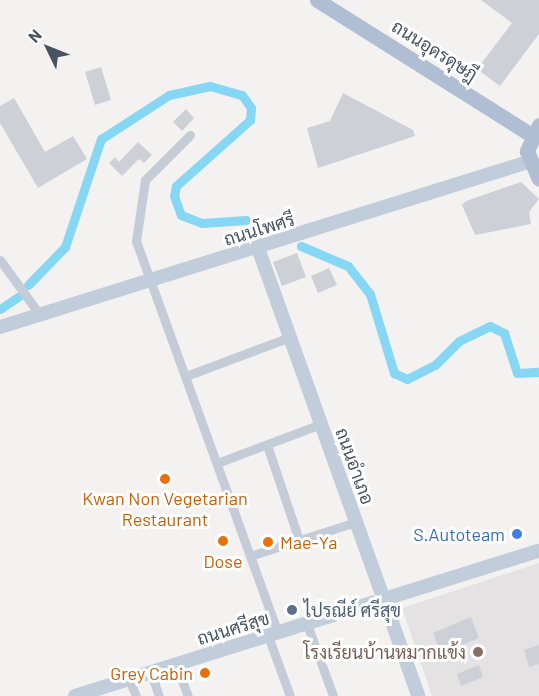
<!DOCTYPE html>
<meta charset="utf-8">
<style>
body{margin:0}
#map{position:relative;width:539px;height:696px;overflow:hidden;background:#f4f1f1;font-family:Barlow,Sarabun,sans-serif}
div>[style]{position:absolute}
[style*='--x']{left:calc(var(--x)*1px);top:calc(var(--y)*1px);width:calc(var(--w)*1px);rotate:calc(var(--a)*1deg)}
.education>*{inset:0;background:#e5e2e3}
.canal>*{height:9px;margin:-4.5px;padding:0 4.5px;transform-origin:4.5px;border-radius:4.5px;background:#86d7f4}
.building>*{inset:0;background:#cdd0d6}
.street>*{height:9px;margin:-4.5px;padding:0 4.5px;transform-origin:4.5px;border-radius:4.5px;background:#c4ccd7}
.secondary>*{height:14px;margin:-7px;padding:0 7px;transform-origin:7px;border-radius:7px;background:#c2cddb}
.primary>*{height:15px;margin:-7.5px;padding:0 7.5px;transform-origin:7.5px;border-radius:7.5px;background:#afbed2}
.dots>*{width:16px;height:16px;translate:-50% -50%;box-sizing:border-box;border:3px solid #fff;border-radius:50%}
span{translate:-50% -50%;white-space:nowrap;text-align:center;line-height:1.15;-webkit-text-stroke:6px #fff;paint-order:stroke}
.street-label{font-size:18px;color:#475361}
.food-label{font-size:18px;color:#c56008}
.left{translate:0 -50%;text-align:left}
.right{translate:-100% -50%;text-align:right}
.shop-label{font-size:18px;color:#366cbe}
.service-label{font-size:18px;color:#4e5e75}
.education-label{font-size:18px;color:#785e54}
.north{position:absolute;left:18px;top:18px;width:60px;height:60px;-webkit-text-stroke:4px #fff;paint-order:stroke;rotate:313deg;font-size:16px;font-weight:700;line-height:24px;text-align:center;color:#475361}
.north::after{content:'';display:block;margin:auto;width:21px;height:27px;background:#475361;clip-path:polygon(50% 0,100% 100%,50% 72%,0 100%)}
</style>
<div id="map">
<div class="education">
<div style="clip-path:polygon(539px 563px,539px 696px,432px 696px,402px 608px)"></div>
</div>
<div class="canal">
<div style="--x:301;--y:246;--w:51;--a:23.1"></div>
<div style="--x:348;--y:266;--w:36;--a:52"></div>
<div style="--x:370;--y:294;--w:83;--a:73.1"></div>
<div style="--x:394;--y:373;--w:14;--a:25"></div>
<div style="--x:407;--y:379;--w:31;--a:-27"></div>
<div style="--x:435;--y:365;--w:34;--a:-45"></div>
<div style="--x:459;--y:341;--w:34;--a:-26"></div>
<div style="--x:490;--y:326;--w:16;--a:27"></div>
<div style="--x:504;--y:333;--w:42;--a:72"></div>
<div style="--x:517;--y:373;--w:22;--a:-3"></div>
<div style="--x:28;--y:285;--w:53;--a:-45.8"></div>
<div style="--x:65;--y:247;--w:114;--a:-71.6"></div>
<div style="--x:101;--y:139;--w:81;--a:-32.9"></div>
<div style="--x:169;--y:95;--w:42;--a:-12.4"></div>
<div style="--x:210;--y:86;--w:33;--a:16"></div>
<div style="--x:242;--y:95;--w:16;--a:55"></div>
<div style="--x:251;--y:108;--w:12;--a:95"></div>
<div style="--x:250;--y:120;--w:99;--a:138.3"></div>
<div style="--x:176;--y:186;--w:10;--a:101"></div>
<div style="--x:174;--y:196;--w:20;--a:70"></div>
<div style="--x:181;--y:215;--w:22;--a:21"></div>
<div style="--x:202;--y:223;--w:44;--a:-3.9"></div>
<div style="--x:0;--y:309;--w:23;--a:-34"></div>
</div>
<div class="building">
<div style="clip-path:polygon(481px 0,539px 0,539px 34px,500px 86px,477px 69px,512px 23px)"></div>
<div style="clip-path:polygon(101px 67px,111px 100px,95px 105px,85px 72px)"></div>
<div style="clip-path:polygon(343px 93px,413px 130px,415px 136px,318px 168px,307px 128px,330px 121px)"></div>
<div style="clip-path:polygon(14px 98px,45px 152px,73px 136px,87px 159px,38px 188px,0 123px,0 106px)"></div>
<div style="clip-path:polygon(186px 109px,194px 118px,182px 131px,173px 122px)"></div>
<div style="clip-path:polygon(138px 142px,152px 155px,144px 163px,139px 159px,122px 176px,109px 163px,115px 157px,119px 162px)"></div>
<div style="clip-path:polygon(521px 182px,539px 199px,529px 212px,531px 224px,475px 235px,462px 205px,466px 201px)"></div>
<div style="clip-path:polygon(297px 253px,306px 277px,282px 286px,273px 262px)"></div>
<div style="clip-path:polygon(329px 268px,337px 285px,318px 293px,311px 276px)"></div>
<div style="clip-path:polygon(471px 617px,479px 638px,441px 654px,433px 633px)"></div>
<div style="clip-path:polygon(539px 645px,539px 664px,529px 667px,524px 650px)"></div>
<div style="clip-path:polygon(479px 665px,483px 677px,461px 686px,457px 674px)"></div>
</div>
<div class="street">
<div style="--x:190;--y:135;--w:64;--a:135"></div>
<div style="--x:145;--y:180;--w:62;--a:98.4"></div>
<div style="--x:136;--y:241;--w:417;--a:70.1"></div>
<div style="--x:0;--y:260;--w:68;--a:54"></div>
<div style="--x:186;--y:376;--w:111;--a:-20.6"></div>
<div style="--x:267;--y:445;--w:100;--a:71.4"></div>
<div style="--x:217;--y:463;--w:111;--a:-20.6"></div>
<div style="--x:250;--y:556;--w:111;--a:-17.8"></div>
<div style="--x:307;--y:624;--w:77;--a:70.1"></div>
<div style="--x:268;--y:636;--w:64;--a:69.9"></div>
<div style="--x:176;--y:665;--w:33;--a:69"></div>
<div style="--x:151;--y:673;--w:24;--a:71"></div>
<div style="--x:129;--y:679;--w:18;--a:68"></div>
</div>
<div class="secondary">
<div style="--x:258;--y:248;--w:476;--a:70.3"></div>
<div style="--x:0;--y:327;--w:553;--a:-17.35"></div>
<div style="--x:75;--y:696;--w:486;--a:-17.4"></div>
</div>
<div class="primary">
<div style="--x:317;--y:0;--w:253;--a:32.2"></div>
<div style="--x:539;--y:125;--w:29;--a:115"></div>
<div style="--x:527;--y:151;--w:30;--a:67"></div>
</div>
<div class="dots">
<div style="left:165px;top:479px;background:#e8710a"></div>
<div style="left:517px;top:534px;background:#3f7fe0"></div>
<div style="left:223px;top:541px;background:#e8710a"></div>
<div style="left:268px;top:542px;background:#e8710a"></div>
<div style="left:292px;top:610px;background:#5c6f8a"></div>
<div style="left:478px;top:652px;background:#8d6e63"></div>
<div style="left:205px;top:673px;background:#e8710a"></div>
</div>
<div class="street-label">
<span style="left:435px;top:50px;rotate:32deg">ถนนอุดรดุษฎี</span>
<span style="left:259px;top:229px;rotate:-17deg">ถนนโพศรี</span>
<span style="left:355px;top:466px;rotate:70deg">ถนนอำเภอ</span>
<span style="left:233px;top:628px;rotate:-17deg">ถนนศรีสุข</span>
</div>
<div class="food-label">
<span style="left:165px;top:509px">Kwan Non Vegetarian<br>Restaurant</span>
<span class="left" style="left:280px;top:542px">Mae-Ya</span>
<span style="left:223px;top:561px">Dose</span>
<span class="right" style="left:193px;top:673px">Grey Cabin</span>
</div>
<div class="shop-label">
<span class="right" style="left:505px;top:534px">S.Autoteam</span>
</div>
<div class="service-label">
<span class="left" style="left:304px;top:610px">ไปรณีย์ ศรีสุข</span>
</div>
<div class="education-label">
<span class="right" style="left:466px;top:652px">โรงเรียนบ้านหมากแข้ง</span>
</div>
<div class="north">N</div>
</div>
